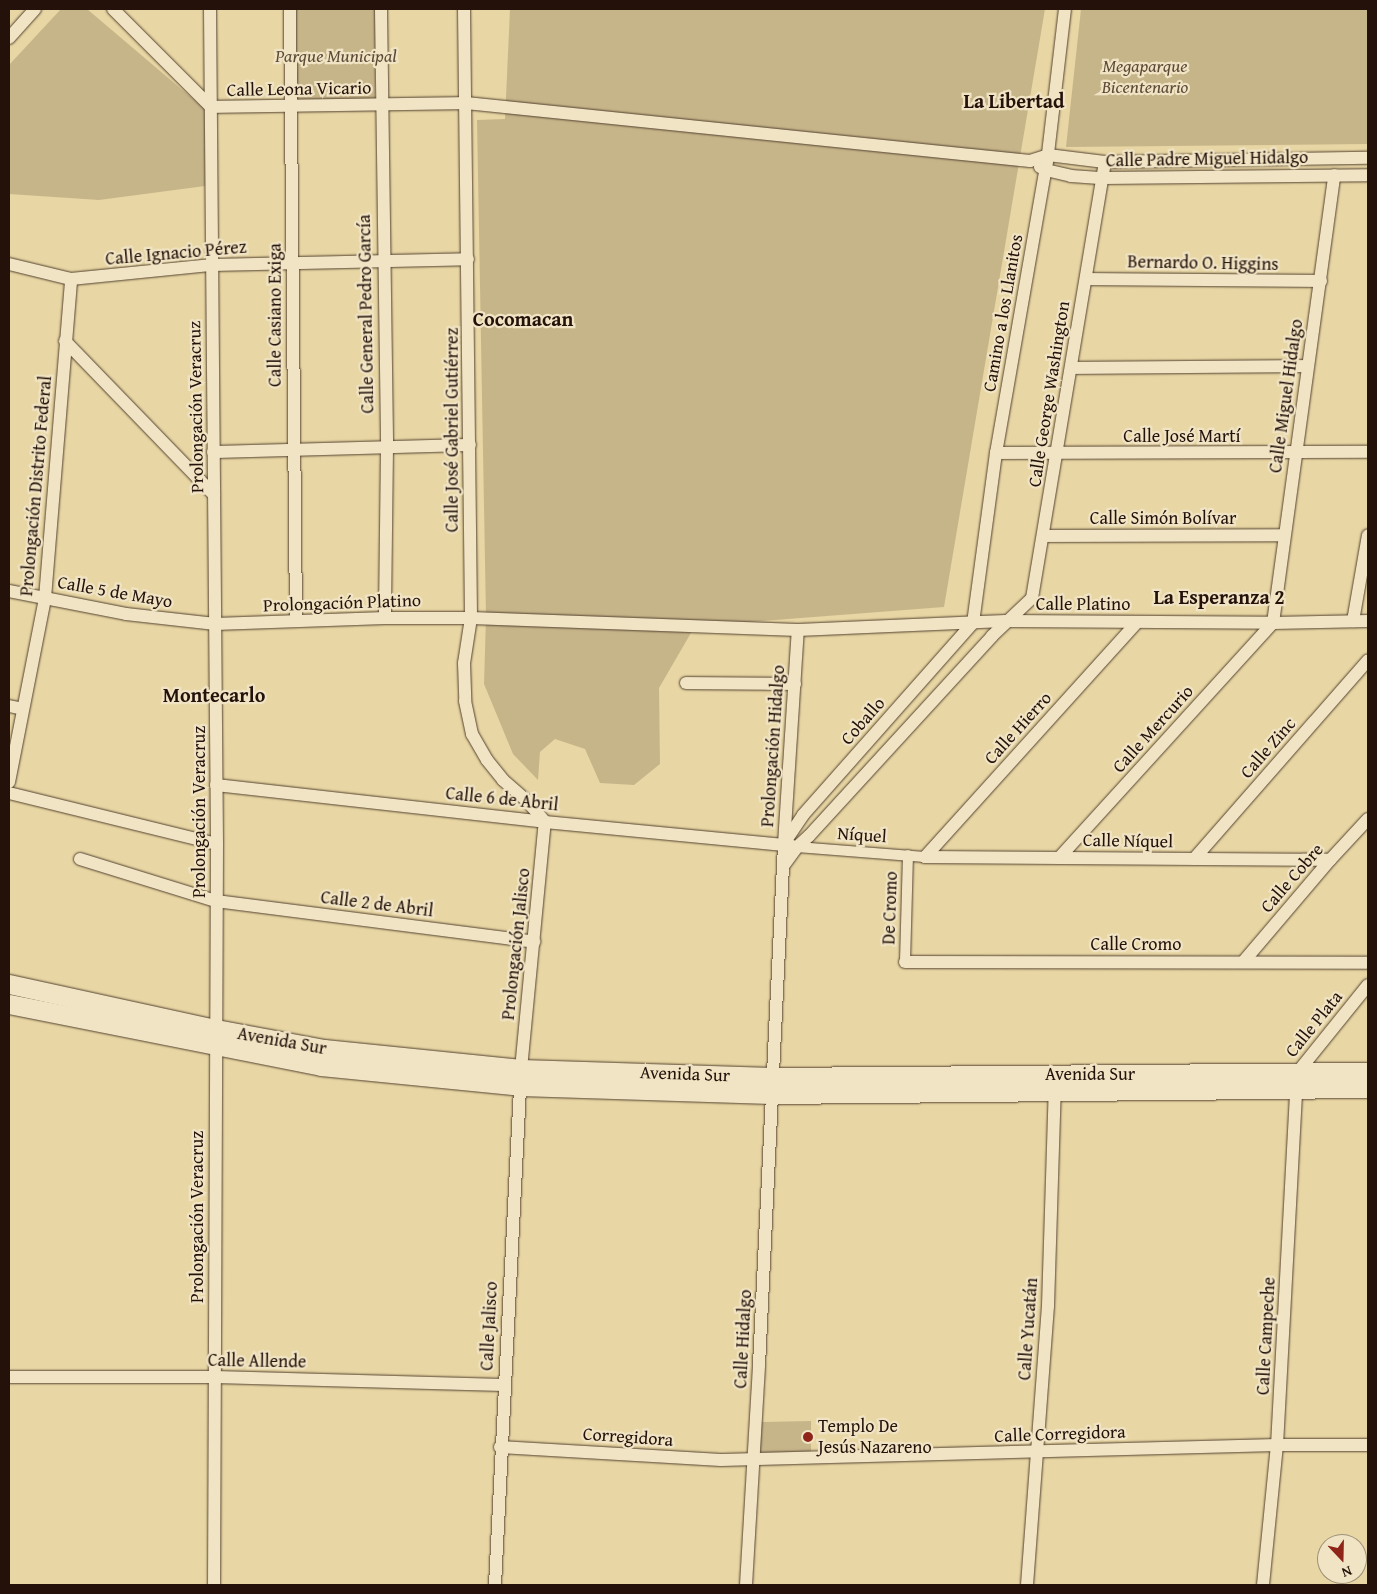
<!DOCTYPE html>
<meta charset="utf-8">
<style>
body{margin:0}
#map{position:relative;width:1377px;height:1594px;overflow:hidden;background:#e8d6a4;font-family:"Gentium Book Plus",serif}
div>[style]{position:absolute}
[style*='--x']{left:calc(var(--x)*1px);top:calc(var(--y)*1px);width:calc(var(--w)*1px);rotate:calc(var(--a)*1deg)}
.green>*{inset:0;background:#c7b58a}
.roads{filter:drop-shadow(0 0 1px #544230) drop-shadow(0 0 1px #544230)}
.pedestrian>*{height:10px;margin:-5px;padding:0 5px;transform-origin:5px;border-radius:5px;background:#f0e4c4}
.minor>*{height:12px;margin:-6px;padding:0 6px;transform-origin:6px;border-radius:6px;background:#f0e4c4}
.secondary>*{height:19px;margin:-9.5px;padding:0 9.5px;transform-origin:9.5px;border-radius:9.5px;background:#f0e4c4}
.dots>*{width:14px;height:14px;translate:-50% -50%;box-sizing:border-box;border:2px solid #f0e4c4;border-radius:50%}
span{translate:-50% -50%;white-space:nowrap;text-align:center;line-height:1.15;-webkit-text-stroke:4.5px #f0e4c4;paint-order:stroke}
.park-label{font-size:18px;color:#5c4a37;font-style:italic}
.street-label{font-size:18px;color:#23110a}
.poi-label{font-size:18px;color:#23110a}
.left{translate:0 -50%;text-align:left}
.quarter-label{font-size:20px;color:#23110a;font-weight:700}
.frame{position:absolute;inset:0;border:10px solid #23110a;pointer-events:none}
.north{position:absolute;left:1317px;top:1534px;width:50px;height:50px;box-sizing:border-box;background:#f0e4c4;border:1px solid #9e907a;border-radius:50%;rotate:159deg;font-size:14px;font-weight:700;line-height:20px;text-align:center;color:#23110a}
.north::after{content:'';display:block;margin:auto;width:18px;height:22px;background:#8f2418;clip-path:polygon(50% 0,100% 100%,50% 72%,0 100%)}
</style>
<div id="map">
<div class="green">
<div style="clip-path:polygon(61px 9px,87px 9px,206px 110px,205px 186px,99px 200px,9px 194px,9px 65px)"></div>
<div style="clip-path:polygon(296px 9px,375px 9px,375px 104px,296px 104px)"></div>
<div style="clip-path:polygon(510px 9px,1045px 9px,944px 607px,695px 626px,659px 688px,660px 764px,634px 785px,600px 783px,585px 749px,555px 739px,540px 752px,538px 780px,513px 754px,484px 684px,486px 617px,477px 120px,505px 119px)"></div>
<div style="clip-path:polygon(1081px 9px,1368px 9px,1368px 144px,1066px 147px)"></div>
<div style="clip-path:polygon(811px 1421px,811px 1458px,754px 1459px,756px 1422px)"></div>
</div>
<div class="roads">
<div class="pedestrian">
<div style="--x:797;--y:847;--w:128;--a:4.5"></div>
<div style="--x:905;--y:962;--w:107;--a:-88.4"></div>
</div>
<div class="minor">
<div style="--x:113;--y:9;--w:139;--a:45"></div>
<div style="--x:211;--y:107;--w:255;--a:-0.9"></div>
<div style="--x:466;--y:103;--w:567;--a:5.87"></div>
<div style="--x:1030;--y:161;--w:19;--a:-18"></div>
<div style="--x:1048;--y:155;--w:57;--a:7"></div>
<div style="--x:1105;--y:162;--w:263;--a:-0.9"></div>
<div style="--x:210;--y:9;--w:835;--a:89.52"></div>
<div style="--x:217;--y:844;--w:741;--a:90.23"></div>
<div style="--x:290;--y:9;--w:612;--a:89.44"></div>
<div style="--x:381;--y:9;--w:439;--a:89.2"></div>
<div style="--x:387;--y:448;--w:170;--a:90.7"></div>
<div style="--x:464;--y:9;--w:609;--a:89.34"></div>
<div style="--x:471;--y:618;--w:46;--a:98.8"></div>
<div style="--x:464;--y:663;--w:38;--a:88"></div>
<div style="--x:465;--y:701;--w:34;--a:78"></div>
<div style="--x:472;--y:734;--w:30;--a:60"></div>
<div style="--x:487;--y:760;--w:26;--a:51"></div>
<div style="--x:503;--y:780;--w:32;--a:41"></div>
<div style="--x:527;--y:801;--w:28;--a:49"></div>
<div style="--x:9;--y:38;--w:39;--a:-48"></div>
<div style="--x:1040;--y:167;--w:7;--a:27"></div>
<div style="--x:1046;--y:170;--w:26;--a:13"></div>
<div style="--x:1071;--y:176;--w:32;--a:4"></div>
<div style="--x:1103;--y:178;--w:265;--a:-0.6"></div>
<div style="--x:9;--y:264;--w:64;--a:13.6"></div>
<div style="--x:71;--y:279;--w:142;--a:-5.7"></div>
<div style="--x:212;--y:265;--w:256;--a:-1.3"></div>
<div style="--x:1086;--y:279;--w:235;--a:0.5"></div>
<div style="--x:65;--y:341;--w:214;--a:45.9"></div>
<div style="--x:1071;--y:368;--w:236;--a:-0.5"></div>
<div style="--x:213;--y:452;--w:257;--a:-1.6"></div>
<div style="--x:996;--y:453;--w:372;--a:-0.2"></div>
<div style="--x:1043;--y:536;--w:241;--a:-0.2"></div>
<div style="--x:9;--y:591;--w:119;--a:11.1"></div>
<div style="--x:126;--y:614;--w:90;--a:6.4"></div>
<div style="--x:215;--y:624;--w:170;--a:-2"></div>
<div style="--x:385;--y:618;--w:86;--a:0"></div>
<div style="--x:471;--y:618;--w:327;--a:2.1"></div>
<div style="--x:798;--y:630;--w:208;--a:-2.5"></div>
<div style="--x:1006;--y:621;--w:267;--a:0.4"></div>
<div style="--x:1273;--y:623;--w:95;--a:-1.2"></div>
<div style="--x:1353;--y:621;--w:87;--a:-80.1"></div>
<div style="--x:686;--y:683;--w:109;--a:0.5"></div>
<div style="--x:9;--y:706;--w:14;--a:12"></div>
<div style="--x:9;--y:782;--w:187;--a:-78.9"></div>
<div style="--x:45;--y:598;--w:320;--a:-85.3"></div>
<div style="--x:216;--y:785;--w:331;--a:6.4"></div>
<div style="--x:545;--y:822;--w:248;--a:5.5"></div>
<div style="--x:9;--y:793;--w:214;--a:13.8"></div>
<div style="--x:785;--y:842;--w:32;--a:-56"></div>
<div style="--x:803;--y:815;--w:256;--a:-48.5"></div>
<div style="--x:973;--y:623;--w:172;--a:-82.3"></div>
<div style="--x:996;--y:453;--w:295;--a:-80.1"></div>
<div style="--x:1047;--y:162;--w:154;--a:-83.3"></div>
<div style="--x:925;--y:857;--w:405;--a:0.4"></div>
<div style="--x:925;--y:857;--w:316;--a:-47.9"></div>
<div style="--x:1059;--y:858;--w:318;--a:-47.7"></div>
<div style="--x:1273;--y:623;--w:452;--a:-82.2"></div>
<div style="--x:80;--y:859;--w:142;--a:17.2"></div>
<div style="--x:216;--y:901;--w:321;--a:7.3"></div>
<div style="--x:1194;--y:859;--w:264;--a:-48.8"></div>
<div style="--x:784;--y:865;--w:22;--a:-54"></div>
<div style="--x:797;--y:847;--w:16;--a:-43"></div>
<div style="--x:809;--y:836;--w:271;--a:-47.5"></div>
<div style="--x:992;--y:636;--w:55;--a:-43.5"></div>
<div style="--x:1032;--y:598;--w:442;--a:-80.5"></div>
<div style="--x:1244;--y:961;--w:133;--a:-49.6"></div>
<div style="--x:1330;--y:860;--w:56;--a:-47.2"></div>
<div style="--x:905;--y:962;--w:463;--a:0.1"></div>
<div style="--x:9;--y:1377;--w:206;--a:0"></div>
<div style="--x:215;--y:1377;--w:288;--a:1.6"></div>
<div style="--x:500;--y:1447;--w:221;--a:3.4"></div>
<div style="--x:721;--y:1460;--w:556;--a:-1.55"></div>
<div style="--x:1277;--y:1445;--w:91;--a:0"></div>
<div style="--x:495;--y:1585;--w:517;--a:-87.12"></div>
<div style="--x:521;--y:1069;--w:248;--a:-84.5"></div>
<div style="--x:746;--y:1585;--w:220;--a:-86.6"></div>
<div style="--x:759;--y:1365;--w:522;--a:-87.25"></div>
<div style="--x:784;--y:844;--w:214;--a:-86.3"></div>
<div style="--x:1027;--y:1585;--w:280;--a:-85.7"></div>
<div style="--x:1048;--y:1306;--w:222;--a:-88.2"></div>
<div style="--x:1263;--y:1585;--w:141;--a:-84.3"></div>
<div style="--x:1277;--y:1445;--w:373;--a:-86.9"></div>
<div style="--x:1297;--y:1073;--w:113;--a:-51.1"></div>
</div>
<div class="secondary">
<div style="--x:9;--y:984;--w:212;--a:12.3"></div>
<div style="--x:216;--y:1029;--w:110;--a:10.5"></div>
<div style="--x:324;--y:1049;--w:198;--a:5.8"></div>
<div style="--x:521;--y:1069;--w:251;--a:1.8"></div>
<div style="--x:772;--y:1077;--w:596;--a:-0.48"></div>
<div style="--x:9;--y:1004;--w:318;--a:11.2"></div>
<div style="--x:321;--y:1066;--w:200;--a:5.7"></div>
<div style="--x:520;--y:1086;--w:251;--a:1.8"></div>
<div style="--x:771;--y:1094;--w:597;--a:-0.58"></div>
</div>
</div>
<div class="dots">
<div style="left:808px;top:1437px;background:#8f2418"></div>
</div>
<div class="park-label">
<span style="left:336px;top:56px">Parque Municipal</span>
<span style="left:1145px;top:77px">Megaparque<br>Bicentenario</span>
</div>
<div class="street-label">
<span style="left:299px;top:89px;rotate:-1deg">Calle Leona Vicario</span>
<span style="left:1207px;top:159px;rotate:-1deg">Calle Padre Miguel Hidalgo</span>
<span style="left:176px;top:253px;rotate:-5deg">Calle Ignacio Pérez</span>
<span style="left:1203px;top:263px;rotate:1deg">Bernardo O. Higgins</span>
<span style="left:1003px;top:313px;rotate:-80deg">Camino a los Llanitos</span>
<span style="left:366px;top:314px;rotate:-91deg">Calle General Pedro García</span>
<span style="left:275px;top:315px;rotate:-90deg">Calle Casiano Exiga</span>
<span style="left:1049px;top:394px;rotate:-81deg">Calle George Washington</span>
<span style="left:1286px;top:396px;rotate:-82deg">Calle Miguel Hidalgo</span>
<span style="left:196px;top:407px;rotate:-91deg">Prolongación Veracruz</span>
<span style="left:452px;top:430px;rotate:-90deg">Calle José Gabriel Gutiérrez</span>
<span style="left:1182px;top:436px">Calle José Martí</span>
<span style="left:36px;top:486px;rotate:-85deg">Prolongación Distrito Federal</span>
<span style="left:1163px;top:518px">Calle Simón Bolívar</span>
<span style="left:115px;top:592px;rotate:10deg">Calle 5 de Mayo</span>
<span style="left:342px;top:603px;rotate:-2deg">Prolongación Platino</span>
<span style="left:1083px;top:604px">Calle Platino</span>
<span style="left:863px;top:721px;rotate:-49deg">Coballo</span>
<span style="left:1018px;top:728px;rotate:-48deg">Calle Hierro</span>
<span style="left:1153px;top:729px;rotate:-48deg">Calle Mercurio</span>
<span style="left:773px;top:746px;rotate:-86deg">Prolongación Hidalgo</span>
<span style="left:1268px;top:748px;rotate:-49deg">Calle Zinc</span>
<span style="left:502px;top:799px;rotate:6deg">Calle 6 de Abril</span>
<span style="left:199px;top:812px;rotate:-90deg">Prolongación Veracruz</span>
<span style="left:862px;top:835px;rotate:4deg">Níquel</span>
<span style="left:1128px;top:841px;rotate:1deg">Calle Níquel</span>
<span style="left:1292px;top:878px;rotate:-49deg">Calle Cobre</span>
<span style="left:377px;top:904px;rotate:7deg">Calle 2 de Abril</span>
<span style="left:890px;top:908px;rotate:-88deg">De Cromo</span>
<span style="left:516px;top:944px;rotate:-84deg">Prolongación Jalisco</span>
<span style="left:1136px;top:944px">Calle Cromo</span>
<span style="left:1314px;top:1024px;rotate:-51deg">Calle Plata</span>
<span style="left:282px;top:1041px;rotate:10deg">Avenida Sur</span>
<span style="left:685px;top:1074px;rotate:2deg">Avenida Sur</span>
<span style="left:1090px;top:1074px">Avenida Sur</span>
<span style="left:197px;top:1217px;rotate:-90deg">Prolongación Veracruz</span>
<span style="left:489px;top:1326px;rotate:-87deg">Calle Jalisco</span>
<span style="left:1028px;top:1329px;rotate:-86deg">Calle Yucatán</span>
<span style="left:1266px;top:1336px;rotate:-87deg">Calle Campeche</span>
<span style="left:743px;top:1339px;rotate:-87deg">Calle Hidalgo</span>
<span style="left:257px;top:1361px;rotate:1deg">Calle Allende</span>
<span style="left:1060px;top:1434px;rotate:-2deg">Calle Corregidora</span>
<span style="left:628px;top:1437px;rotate:4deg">Corregidora</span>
</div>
<div class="poi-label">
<span class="left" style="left:818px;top:1437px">Templo De<br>Jesús Nazareno</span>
</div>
<div class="quarter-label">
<span style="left:1014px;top:100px">La Libertad</span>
<span style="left:523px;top:318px">Cocomacan</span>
<span style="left:1219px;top:596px">La Esperanza 2</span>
<span style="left:214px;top:694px">Montecarlo</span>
</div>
<div class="frame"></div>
<div class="north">N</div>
</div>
